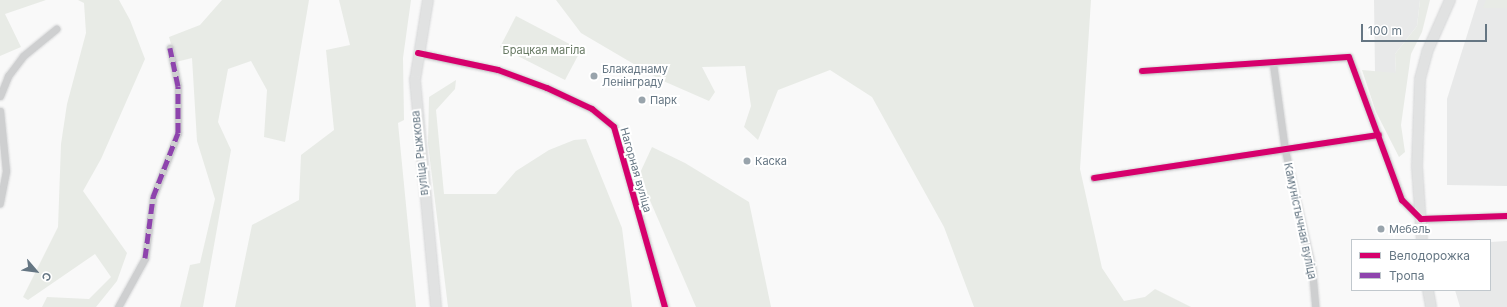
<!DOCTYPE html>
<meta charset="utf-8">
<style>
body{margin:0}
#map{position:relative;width:1507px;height:307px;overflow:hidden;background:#f9f9f9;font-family:Inter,sans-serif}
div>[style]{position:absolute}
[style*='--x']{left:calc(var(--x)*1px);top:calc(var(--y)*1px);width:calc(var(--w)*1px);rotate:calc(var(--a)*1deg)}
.built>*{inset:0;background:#e8e9e9}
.green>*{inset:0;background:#e8ebe6}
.roads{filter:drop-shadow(0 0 1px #d5d6d7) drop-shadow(0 0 1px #d5d6d7)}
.street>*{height:7px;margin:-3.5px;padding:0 3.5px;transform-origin:3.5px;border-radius:3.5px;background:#cecfd0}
.secondary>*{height:10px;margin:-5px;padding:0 5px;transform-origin:5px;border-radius:5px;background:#e1e2e2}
.quiet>*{height:5px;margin-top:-2.5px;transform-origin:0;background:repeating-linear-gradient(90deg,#8e44ad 0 10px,transparent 0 15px)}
.cycleway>*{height:6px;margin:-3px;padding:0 3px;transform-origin:3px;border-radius:3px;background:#d6006c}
.dots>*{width:11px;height:11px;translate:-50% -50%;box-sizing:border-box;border:2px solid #fff;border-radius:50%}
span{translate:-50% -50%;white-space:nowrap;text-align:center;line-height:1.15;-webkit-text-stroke:4px #fff;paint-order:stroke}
.park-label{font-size:11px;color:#687a64}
.poi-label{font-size:11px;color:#657683}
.left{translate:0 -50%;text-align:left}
.street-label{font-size:11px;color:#657683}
.legend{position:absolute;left:1351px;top:239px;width:140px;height:52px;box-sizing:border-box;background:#fff;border:1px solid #c1c8cd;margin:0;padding:5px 7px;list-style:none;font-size:12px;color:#657683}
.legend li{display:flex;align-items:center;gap:8px;height:20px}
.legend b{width:20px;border:1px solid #c1c8cd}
.north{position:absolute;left:16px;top:251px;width:40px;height:40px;-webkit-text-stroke:3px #fff;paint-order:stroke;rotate:118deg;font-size:11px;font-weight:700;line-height:16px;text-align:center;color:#657683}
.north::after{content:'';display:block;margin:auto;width:14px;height:18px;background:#657683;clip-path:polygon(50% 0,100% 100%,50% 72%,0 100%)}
.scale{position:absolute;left:1361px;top:24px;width:126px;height:18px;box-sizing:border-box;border:2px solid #657683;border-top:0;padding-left:5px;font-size:12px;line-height:14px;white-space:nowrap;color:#657683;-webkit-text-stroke:3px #fff;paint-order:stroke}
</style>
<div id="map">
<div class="built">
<div style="clip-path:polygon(1374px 0,1420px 0,1417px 26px,1395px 54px,1396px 73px,1375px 73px)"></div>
<div style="clip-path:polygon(1478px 0,1507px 0,1507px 186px,1447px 185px,1447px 99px)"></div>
<div style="clip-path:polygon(1507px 241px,1507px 307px,1460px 307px,1455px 290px,1490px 290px,1490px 242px)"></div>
</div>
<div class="green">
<div style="clip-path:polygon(0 0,46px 0,5px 14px,21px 47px,0 56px)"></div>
<div style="clip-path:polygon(78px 0,119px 0,130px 20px,145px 59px,101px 159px,83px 191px,127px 253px,117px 281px,96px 307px,42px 307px,47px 297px,89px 299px,111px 277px,95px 254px,28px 300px,23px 297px,58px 227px,61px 144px,67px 104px,86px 33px,84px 3px)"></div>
<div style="clip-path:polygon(222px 0,309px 0,285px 142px,264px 137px,267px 90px,251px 61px,228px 69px,218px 122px,231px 150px,203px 307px,180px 307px,190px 265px,200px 263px,215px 199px,197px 141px,192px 58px,176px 62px,169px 37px,200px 25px)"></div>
<div style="clip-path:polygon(339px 0,411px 0,403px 58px,404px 120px,398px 123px,416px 307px,235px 307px,252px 225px,299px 200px,301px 155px,334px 130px,326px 50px,350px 45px)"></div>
<div style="clip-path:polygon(556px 0,1091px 0,1080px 169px,1102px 268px,1124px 301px,1145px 297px,1155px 289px,1191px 307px,974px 307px,944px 227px,872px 97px,830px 70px,778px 90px,758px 140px,744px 127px,751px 106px,745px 66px,702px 67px,715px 92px,709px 101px,661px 80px,581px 33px)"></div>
<div style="clip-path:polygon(1420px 0,1430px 0,1422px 32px,1411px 54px,1401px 125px,1405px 152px,1399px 157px,1376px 112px,1362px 70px,1396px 73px,1395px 54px,1417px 26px)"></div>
<div style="clip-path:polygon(1486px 0,1507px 0,1507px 8px,1483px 8px)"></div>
<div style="clip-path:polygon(516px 16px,581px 50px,565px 80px,500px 47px)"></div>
<div style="clip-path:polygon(456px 80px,455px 89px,436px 110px,444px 194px,496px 194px,516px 171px,549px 150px,574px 140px,586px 139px,622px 228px,632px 307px,448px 307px,428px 144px,429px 97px)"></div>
<div style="clip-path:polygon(652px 147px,685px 163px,749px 202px,771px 307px,696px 307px,639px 175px)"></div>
</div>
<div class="roads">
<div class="street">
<div style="--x:418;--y:53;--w:82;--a:12"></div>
<div style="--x:498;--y:70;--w:52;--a:20.2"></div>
<div style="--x:547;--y:88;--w:50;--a:25"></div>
<div style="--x:592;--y:109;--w:28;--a:39"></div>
<div style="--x:614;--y:127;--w:187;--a:74.2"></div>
<div style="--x:1273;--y:64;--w:87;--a:82.1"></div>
<div style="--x:1285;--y:150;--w:122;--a:77.2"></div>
<div style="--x:1312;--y:269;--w:38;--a:85"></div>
<div style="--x:1142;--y:71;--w:207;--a:-3.9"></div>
<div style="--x:1349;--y:57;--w:153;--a:69.7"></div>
<div style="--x:1402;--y:200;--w:27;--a:45"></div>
<div style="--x:1421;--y:219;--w:86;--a:-2"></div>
<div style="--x:0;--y:96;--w:22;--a:-68"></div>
<div style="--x:8;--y:76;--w:25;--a:-53"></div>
<div style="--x:23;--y:56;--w:43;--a:-39.3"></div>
<div style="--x:0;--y:111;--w:60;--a:84.3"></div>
<div style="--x:6;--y:171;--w:33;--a:101"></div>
<div style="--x:1094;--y:178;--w:288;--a:-8.6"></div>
<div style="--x:118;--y:307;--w:56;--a:-61.1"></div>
<div style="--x:145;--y:258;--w:62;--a:-82.5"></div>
<div style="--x:153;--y:197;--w:69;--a:-68.7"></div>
<div style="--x:178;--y:133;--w:47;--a:-90"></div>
<div style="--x:178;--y:86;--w:39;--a:-102"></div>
</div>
<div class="secondary">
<div style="--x:428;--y:0;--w:81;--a:99.2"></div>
<div style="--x:415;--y:80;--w:228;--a:84.7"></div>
<div style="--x:1422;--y:240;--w:74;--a:-93.9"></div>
<div style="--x:1417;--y:166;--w:87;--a:-88"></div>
<div style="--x:1420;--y:79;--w:28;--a:-75"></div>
<div style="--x:1427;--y:52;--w:57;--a:-66.1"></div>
<div style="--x:1428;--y:290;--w:17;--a:80"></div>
</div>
</div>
<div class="quiet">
<div style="--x:145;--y:258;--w:62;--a:-82.5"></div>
<div style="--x:153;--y:197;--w:69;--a:-68.7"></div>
<div style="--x:178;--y:133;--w:47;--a:-90"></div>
<div style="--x:178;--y:86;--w:39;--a:-102"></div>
</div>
<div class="cycleway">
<div style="--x:418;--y:53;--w:82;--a:12"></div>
<div style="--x:498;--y:70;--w:52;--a:20.2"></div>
<div style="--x:547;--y:88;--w:50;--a:25"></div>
<div style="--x:592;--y:109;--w:28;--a:39"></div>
<div style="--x:614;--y:127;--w:187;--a:74.2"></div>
<div style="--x:1142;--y:71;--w:207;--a:-3.9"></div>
<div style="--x:1349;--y:57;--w:153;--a:69.7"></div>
<div style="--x:1402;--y:200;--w:27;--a:45"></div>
<div style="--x:1421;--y:219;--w:86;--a:-2"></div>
<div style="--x:1094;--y:178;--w:288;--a:-8.6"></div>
</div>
<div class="dots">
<div style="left:594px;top:76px;background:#99a4ac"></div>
<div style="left:642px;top:100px;background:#99a4ac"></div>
<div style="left:747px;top:161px;background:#99a4ac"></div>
<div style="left:1381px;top:229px;background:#99a4ac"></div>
</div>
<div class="park-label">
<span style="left:544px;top:50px">Брацкая магіла</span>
</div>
<div class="poi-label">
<span class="left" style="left:602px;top:76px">Блакаднаму<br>Ленінграду</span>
<span class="left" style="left:650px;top:100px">Парк</span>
<span class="left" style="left:755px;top:161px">Каска</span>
<span class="left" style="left:1389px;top:229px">Мебель</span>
</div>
<div class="street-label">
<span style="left:420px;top:153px;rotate:-96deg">вуліца Рыжкова</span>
<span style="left:636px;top:170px;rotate:74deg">Нагорная вуліца</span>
<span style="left:1300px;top:221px;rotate:78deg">Камуністычная вуліца</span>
</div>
<ul class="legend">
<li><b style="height:5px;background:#d6006c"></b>Велодорожка</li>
<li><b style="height:5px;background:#8e44ad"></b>Тропа</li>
</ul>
<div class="north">С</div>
<div class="scale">100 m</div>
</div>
